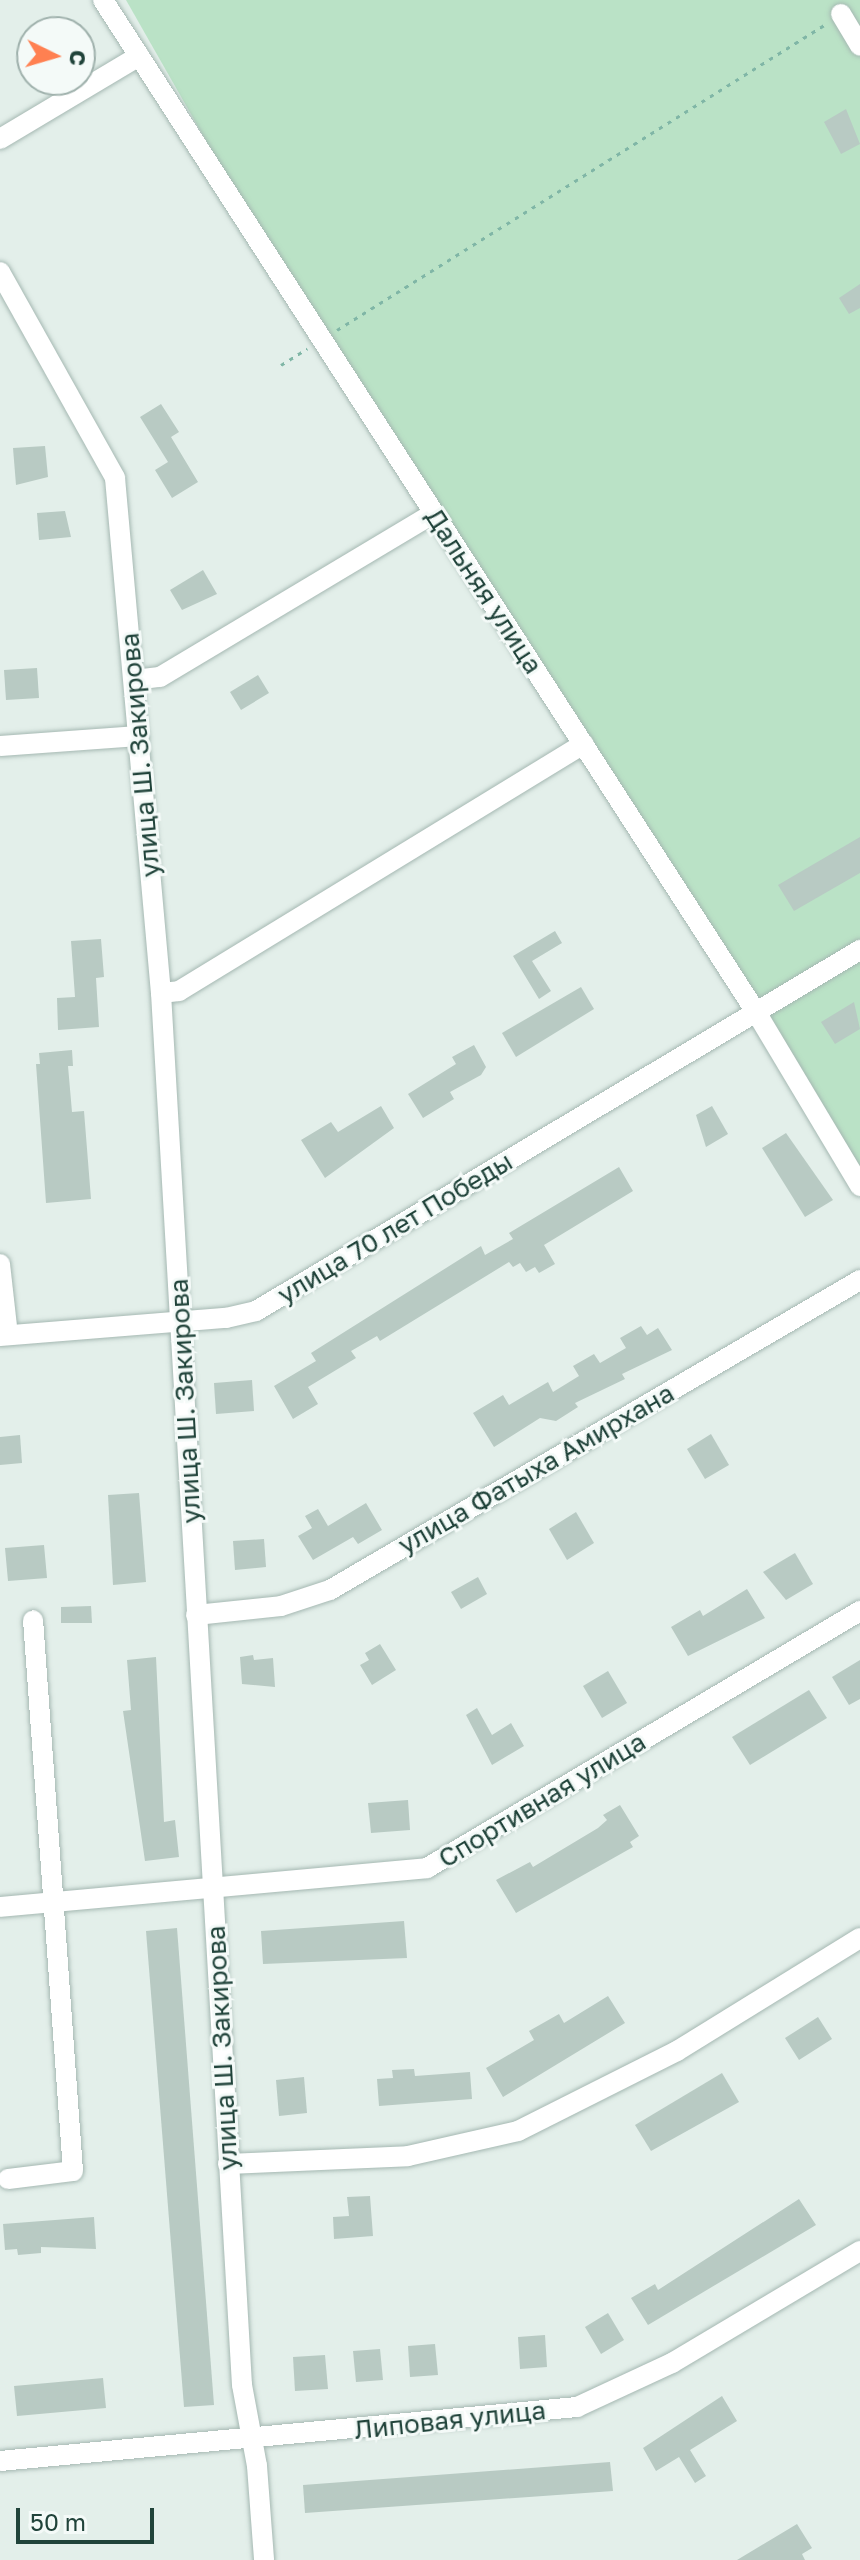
<!DOCTYPE html>
<meta charset="utf-8">
<style>
body{margin:0}
#map{position:relative;width:860px;height:2560px;overflow:hidden;background:#e3efea;font-family:"Golos Text",sans-serif}
div>[style]{position:absolute}
[style*='--x']{left:calc(var(--x)*1px);top:calc(var(--y)*1px);width:calc(var(--w)*1px);rotate:calc(var(--a)*1deg)}
.green>*{inset:0;background:#bae2c6}
.building>*{inset:0;background:#b8cac3}
.path>*{height:3px;margin-top:-1.5px;transform-origin:0;background:repeating-linear-gradient(90deg,#80b6a6 0 4px,transparent 0 10px)}
.roads{filter:drop-shadow(0 0 2px #a5b8b2) drop-shadow(0 0 2px #a5b8b2)}
.minor>*{height:20px;margin:-10px;padding:0 10px;transform-origin:10px;border-radius:10px;background:#fff}
span{translate:-50% -50%;white-space:nowrap;text-align:center;line-height:1.15;-webkit-text-stroke:6px #f4faf8;paint-order:stroke}
.street-label{font-size:26px;color:#20433a}
.north{position:absolute;left:16px;top:16px;width:80px;height:80px;box-sizing:border-box;background:#f4faf8;border:2px solid #9fb1ac;border-radius:50%;rotate:95deg;font-size:22px;font-weight:700;line-height:32px;text-align:center;color:#20433a}
.north::after{content:'';display:block;margin:auto;width:28px;height:36px;background:#ff8051;clip-path:polygon(50% 0,100% 100%,50% 72%,0 100%)}
.scale{position:absolute;left:16px;top:2508px;width:138px;height:36px;box-sizing:border-box;border:4px solid #20433a;border-top:0;padding-left:10px;font-size:24px;line-height:28px;white-space:nowrap;color:#20433a;-webkit-text-stroke:6px #f4faf8;paint-order:stroke}
</style>
<div id="map">
<div class="green">
<div style="clip-path:polygon(126px 0,860px 0,860px 1168px,295px 297px)"></div>
</div>
<div class="building">
<div style="clip-path:polygon(846px 109px,860px 144px,841px 154px,824px 122px)"></div>
<div style="clip-path:polygon(860px 284px,860px 308px,849px 314px,839px 298px)"></div>
<div style="clip-path:polygon(161px 404px,179px 432px,171px 437px,198px 482px,172px 498px,155px 470px,168px 462px,140px 417px)"></div>
<div style="clip-path:polygon(45px 446px,48px 477px,16px 485px,13px 448px)"></div>
<div style="clip-path:polygon(65px 511px,71px 537px,39px 540px,37px 513px)"></div>
<div style="clip-path:polygon(203px 570px,217px 594px,182px 610px,170px 590px)"></div>
<div style="clip-path:polygon(37px 668px,39px 698px,6px 700px,4px 670px)"></div>
<div style="clip-path:polygon(258px 675px,269px 693px,241px 710px,230px 692px)"></div>
<div style="clip-path:polygon(860px 837px,860px 873px,794px 911px,778px 885px)"></div>
<div style="clip-path:polygon(555px 931px,562px 943px,532px 961px,551px 991px,539px 999px,513px 956px)"></div>
<div style="clip-path:polygon(101px 939px,104px 977px,96px 978px,99px 1027px,58px 1030px,57px 998px,75px 997px,71px 941px)"></div>
<div style="clip-path:polygon(581px 987px,594px 1009px,516px 1057px,502px 1033px)"></div>
<div style="clip-path:polygon(854px 1002px,860px 1029px,835px 1044px,821px 1022px)"></div>
<div style="clip-path:polygon(474px 1045px,486px 1067px,481px 1075px,450px 1092px,454px 1099px,423px 1118px,408px 1094px,456px 1064px,452px 1057px)"></div>
<div style="clip-path:polygon(72px 1050px,73px 1066px,68px 1066px,72px 1112px,84px 1111px,91px 1199px,46px 1203px,36px 1064px,40px 1064px,39px 1053px)"></div>
<div style="clip-path:polygon(381px 1106px,394px 1128px,325px 1178px,301px 1140px,331px 1122px,338px 1132px)"></div>
<div style="clip-path:polygon(712px 1106px,728px 1134px,706px 1147px,696px 1115px)"></div>
<div style="clip-path:polygon(786px 1133px,833px 1200px,805px 1217px,762px 1148px)"></div>
<div style="clip-path:polygon(619px 1167px,633px 1191px,544px 1245px,555px 1264px,539px 1273px,535px 1267px,526px 1272px,520px 1263px,513px 1267px,509px 1262px,380px 1341px,377px 1336px,351px 1351px,356px 1358px,308px 1387px,318px 1404px,293px 1419px,274px 1386px,316px 1361px,311px 1353px,481px 1246px,485px 1255px,513px 1239px,509px 1233px)"></div>
<div style="clip-path:polygon(641px 1326px,647px 1335px,658px 1328px,672px 1350px,622px 1374px,625px 1379px,575px 1403px,578px 1407px,556px 1421px,540px 1418px,494px 1447px,473px 1413px,503px 1395px,509px 1405px,548px 1382px,553px 1392px,579px 1376px,573px 1366px,594px 1354px,600px 1363px,626px 1348px,620px 1338px)"></div>
<div style="clip-path:polygon(252px 1380px,254px 1411px,216px 1414px,214px 1383px)"></div>
<div style="clip-path:polygon(711px 1434px,729px 1465px,705px 1479px,687px 1449px)"></div>
<div style="clip-path:polygon(20px 1435px,22px 1463px,0 1465px,0 1437px)"></div>
<div style="clip-path:polygon(139px 1493px,146px 1582px,113px 1585px,108px 1495px)"></div>
<div style="clip-path:polygon(366px 1503px,382px 1530px,358px 1544px,353px 1537px,313px 1560px,298px 1536px,312px 1528px,305px 1516px,318px 1509px,328px 1526px)"></div>
<div style="clip-path:polygon(576px 1512px,594px 1543px,567px 1560px,549px 1529px)"></div>
<div style="clip-path:polygon(264px 1539px,266px 1567px,235px 1570px,233px 1541px)"></div>
<div style="clip-path:polygon(44px 1545px,47px 1578px,8px 1581px,5px 1548px)"></div>
<div style="clip-path:polygon(795px 1553px,813px 1584px,786px 1600px,763px 1572px)"></div>
<div style="clip-path:polygon(478px 1577px,487px 1594px,461px 1609px,451px 1592px)"></div>
<div style="clip-path:polygon(747px 1589px,765px 1618px,688px 1656px,671px 1627px,700px 1610px,703px 1616px)"></div>
<div style="clip-path:polygon(91px 1606px,92px 1623px,61px 1623px,61px 1607px)"></div>
<div style="clip-path:polygon(380px 1644px,396px 1670px,372px 1685px,360px 1665px,369px 1660px,365px 1653px)"></div>
<div style="clip-path:polygon(253px 1655px,254px 1660px,273px 1658px,275px 1687px,242px 1684px,240px 1657px)"></div>
<div style="clip-path:polygon(156px 1657px,164px 1822px,175px 1820px,179px 1857px,145px 1861px,123px 1711px,131px 1710px,127px 1660px)"></div>
<div style="clip-path:polygon(860px 1660px,860px 1699px,849px 1705px,832px 1677px)"></div>
<div style="clip-path:polygon(608px 1671px,627px 1703px,602px 1718px,583px 1686px)"></div>
<div style="clip-path:polygon(809px 1690px,827px 1718px,750px 1765px,732px 1737px)"></div>
<div style="clip-path:polygon(477px 1708px,492px 1735px,511px 1723px,524px 1746px,492px 1765px,466px 1715px)"></div>
<div style="clip-path:polygon(408px 1800px,410px 1830px,371px 1833px,368px 1803px)"></div>
<div style="clip-path:polygon(620px 1805px,639px 1836px,630px 1842px,633px 1847px,516px 1913px,496px 1880px,530px 1862px,533px 1867px,598px 1828px,607px 1820px,603px 1815px)"></div>
<div style="clip-path:polygon(404px 1921px,407px 1958px,263px 1964px,261px 1931px)"></div>
<div style="clip-path:polygon(177px 1928px,214px 2405px,184px 2407px,146px 1931px)"></div>
<div style="clip-path:polygon(608px 1996px,625px 2023px,503px 2097px,486px 2068px,534px 2040px,529px 2031px,559px 2014px,564px 2023px)"></div>
<div style="clip-path:polygon(818px 2017px,832px 2039px,799px 2060px,785px 2038px)"></div>
<div style="clip-path:polygon(414px 2069px,415px 2076px,470px 2072px,472px 2099px,379px 2106px,377px 2079px,393px 2078px,392px 2070px)"></div>
<div style="clip-path:polygon(722px 2073px,739px 2102px,651px 2151px,635px 2125px)"></div>
<div style="clip-path:polygon(304px 2077px,307px 2113px,279px 2116px,276px 2080px)"></div>
<div style="clip-path:polygon(370px 2196px,373px 2236px,334px 2239px,333px 2217px,349px 2216px,347px 2197px)"></div>
<div style="clip-path:polygon(799px 2199px,816px 2225px,648px 2325px,631px 2298px,655px 2284px,658px 2290px)"></div>
<div style="clip-path:polygon(94px 2217px,96px 2249px,41px 2247px,41px 2253px,18px 2255px,17px 2249px,5px 2250px,3px 2224px)"></div>
<div style="clip-path:polygon(608px 2313px,624px 2340px,601px 2354px,585px 2327px)"></div>
<div style="clip-path:polygon(545px 2335px,547px 2367px,520px 2369px,518px 2337px)"></div>
<div style="clip-path:polygon(435px 2344px,438px 2375px,410px 2377px,408px 2346px)"></div>
<div style="clip-path:polygon(380px 2349px,383px 2380px,356px 2382px,353px 2351px)"></div>
<div style="clip-path:polygon(325px 2355px,328px 2389px,295px 2391px,293px 2357px)"></div>
<div style="clip-path:polygon(103px 2378px,106px 2408px,17px 2416px,14px 2386px)"></div>
<div style="clip-path:polygon(722px 2396px,737px 2421px,690px 2450px,706px 2476px,695px 2483px,679px 2457px,656px 2471px,643px 2448px)"></div>
<div style="clip-path:polygon(610px 2462px,613px 2491px,305px 2513px,303px 2485px)"></div>
<div style="clip-path:polygon(797px 2524px,812px 2548px,802px 2554px,805px 2560px,737px 2560px)"></div>
</div>
<div class="path">
<div style="--x:337;--y:330;--w:577;--a:-32.04"></div>
<div style="--x:281;--y:365;--w:31;--a:-32"></div>
</div>
<div class="roads">
<div class="minor">
<div style="--x:103;--y:0;--w:1204;--a:57.17"></div>
<div style="--x:756;--y:1012;--w:203;--a:59.1"></div>
<div style="--x:841;--y:14;--w:37;--a:59"></div>
<div style="--x:0;--y:139;--w:162;--a:-30.8"></div>
<div style="--x:0;--y:272;--w:236;--a:60.8"></div>
<div style="--x:115;--y:478;--w:517;--a:84.9"></div>
<div style="--x:161;--y:993;--w:1394;--a:86.67"></div>
<div style="--x:242;--y:2385;--w:82;--a:79.5"></div>
<div style="--x:257;--y:2466;--w:94;--a:85.7"></div>
<div style="--x:134;--y:680;--w:26;--a:-7"></div>
<div style="--x:160;--y:677;--w:319;--a:-30.9"></div>
<div style="--x:0;--y:746;--w:139;--a:-4.1"></div>
<div style="--x:161;--y:993;--w:18;--a:-6"></div>
<div style="--x:179;--y:991;--w:474;--a:-31.4"></div>
<div style="--x:0;--y:1264;--w:71;--a:83.6"></div>
<div style="--x:0;--y:1336;--w:227;--a:-4.6"></div>
<div style="--x:226;--y:1318;--w:31;--a:-13"></div>
<div style="--x:256;--y:1311;--w:704;--a:-30.87"></div>
<div style="--x:196;--y:1615;--w:85;--a:-6"></div>
<div style="--x:281;--y:1606;--w:52;--a:-18.1"></div>
<div style="--x:330;--y:1590;--w:614;--a:-30.32"></div>
<div style="--x:0;--y:1907;--w:429;--a:-5.2"></div>
<div style="--x:427;--y:1868;--w:504;--a:-30.69"></div>
<div style="--x:228;--y:2164;--w:180;--a:-2.5"></div>
<div style="--x:408;--y:2156;--w:113;--a:-12.8"></div>
<div style="--x:518;--y:2131;--w:178;--a:-26.7"></div>
<div style="--x:677;--y:2051;--w:215;--a:-31.7"></div>
<div style="--x:8;--y:2179;--w:65;--a:-7"></div>
<div style="--x:73;--y:2171;--w:552;--a:-94.15"></div>
<div style="--x:0;--y:2461;--w:580;--a:-5.35"></div>
<div style="--x:577;--y:2407;--w:105;--a:-24.9"></div>
<div style="--x:672;--y:2363;--w:219;--a:-30.8"></div>
</div>
</div>
<div class="street-label">
<span style="left:484px;top:591px;rotate:57deg">Дальняя улица</span>
<span style="left:140px;top:755px;rotate:-95deg">улица Ш. Закирова</span>
<span style="left:395px;top:1228px;rotate:-31deg">улица 70 лет Победы</span>
<span style="left:185px;top:1401px;rotate:-93deg">улица Ш. Закирова</span>
<span style="left:536px;top:1469px;rotate:-30deg">улица Фатыха Амирхана</span>
<span style="left:542px;top:1800px;rotate:-31deg">Спортивная улица</span>
<span style="left:222px;top:2048px;rotate:-93deg">улица Ш. Закирова</span>
<span style="left:450px;top:2420px;rotate:-6deg">Липовая улица</span>
</div>
<div class="north">С</div>
<div class="scale">50 m</div>
</div>
